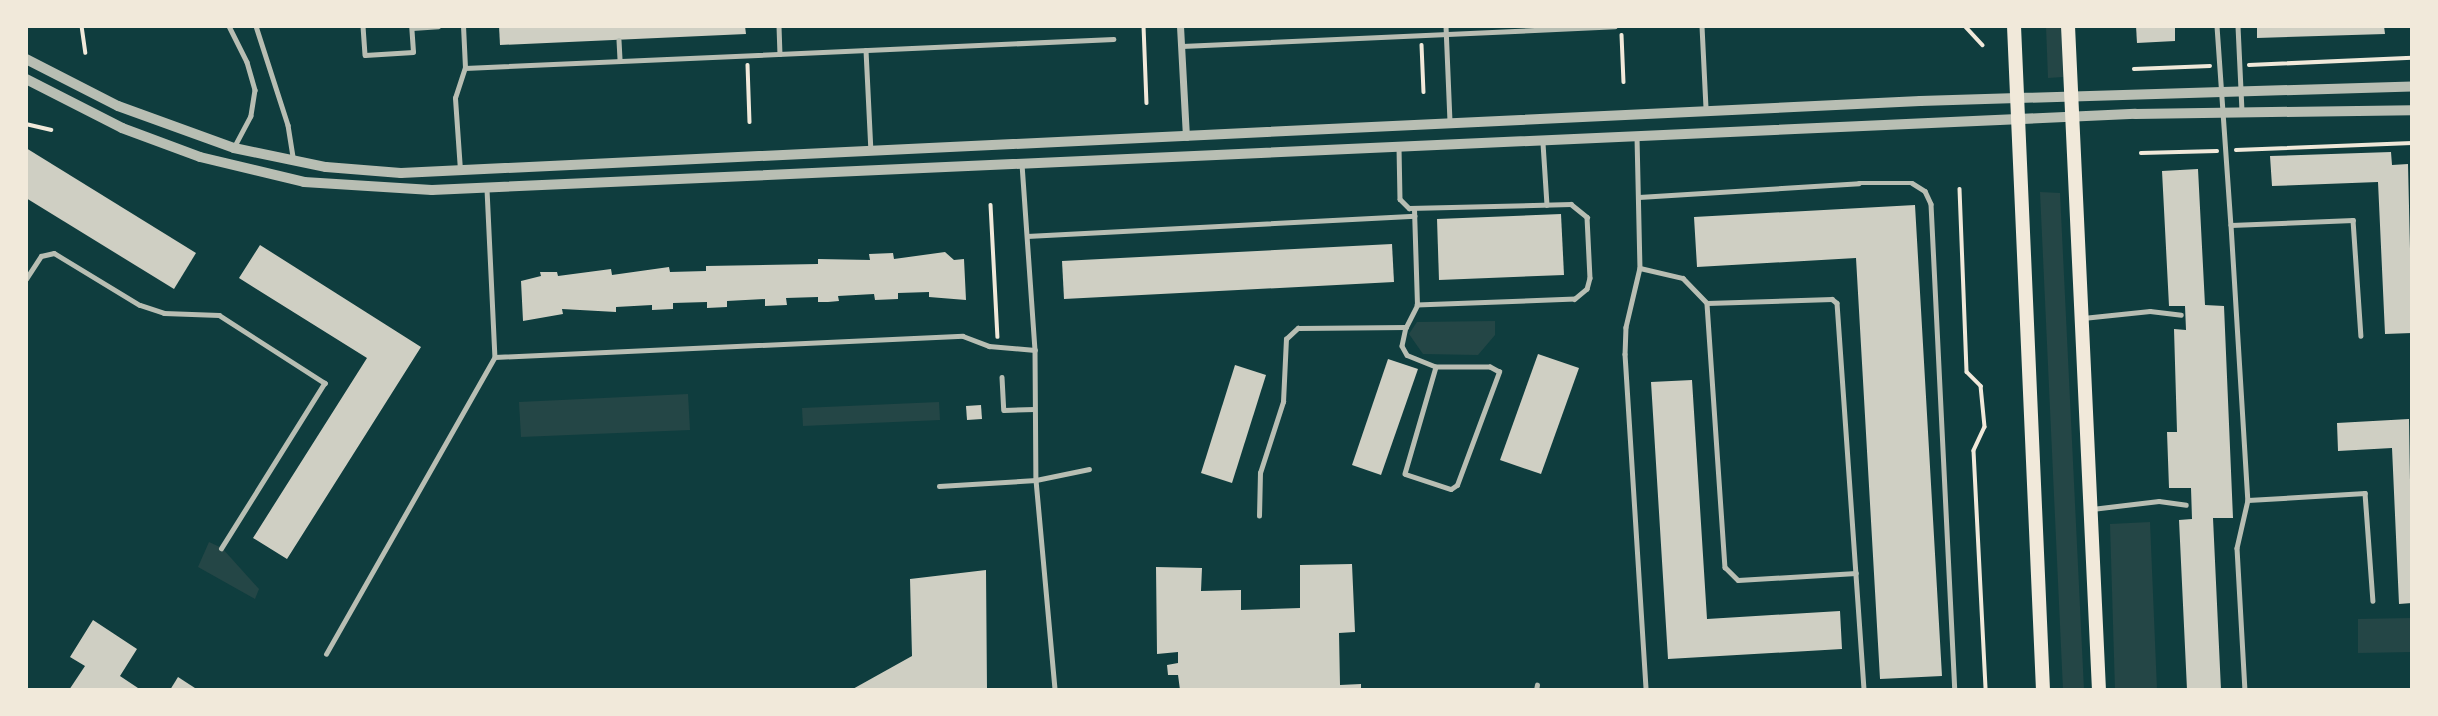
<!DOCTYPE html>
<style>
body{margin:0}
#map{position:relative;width:2438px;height:716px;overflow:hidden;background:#0f3d3e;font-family:Inter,sans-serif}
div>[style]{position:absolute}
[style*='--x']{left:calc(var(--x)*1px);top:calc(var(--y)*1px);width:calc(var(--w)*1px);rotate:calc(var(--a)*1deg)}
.green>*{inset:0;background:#244646}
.building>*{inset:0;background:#cfcfc3}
.path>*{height:3.5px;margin:-1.75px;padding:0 1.75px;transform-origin:1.75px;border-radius:1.75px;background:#f1e9da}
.service>*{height:4.5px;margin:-2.25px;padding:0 2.25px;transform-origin:2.25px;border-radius:2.25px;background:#b8beb3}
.minor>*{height:7px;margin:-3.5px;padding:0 3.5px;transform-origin:3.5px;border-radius:3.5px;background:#b8beb3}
.tertiary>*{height:10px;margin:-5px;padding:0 5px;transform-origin:5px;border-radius:5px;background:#b8beb3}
.primary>*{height:14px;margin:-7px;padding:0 7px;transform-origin:7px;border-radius:7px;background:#f1e9da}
span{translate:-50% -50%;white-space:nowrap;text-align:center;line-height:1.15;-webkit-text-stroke:6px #f1e9da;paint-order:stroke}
.frame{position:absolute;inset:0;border:28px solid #f1e9da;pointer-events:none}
</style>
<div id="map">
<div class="green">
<div style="clip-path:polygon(2046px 26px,2061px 26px,2063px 77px,2048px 78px)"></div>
<div style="clip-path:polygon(2040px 192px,2060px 193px,2084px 690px,2063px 690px)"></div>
<div style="clip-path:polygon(1495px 321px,1495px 335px,1478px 355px,1423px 354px,1409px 334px,1417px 322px)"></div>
<div style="clip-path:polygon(688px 394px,690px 430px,521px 437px,519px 402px)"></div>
<div style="clip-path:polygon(939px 402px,940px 420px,803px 426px,802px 408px)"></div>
<div style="clip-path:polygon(2150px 522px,2157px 690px,2115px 690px,2110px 524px)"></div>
<div style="clip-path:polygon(209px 542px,222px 548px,259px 589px,255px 599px,198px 567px)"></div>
<div style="clip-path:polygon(2412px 618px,2412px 652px,2358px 653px,2358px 619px)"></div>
</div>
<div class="building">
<div style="clip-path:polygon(499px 26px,745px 26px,746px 34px,500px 45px)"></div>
<div style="clip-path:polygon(2136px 26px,2175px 26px,2175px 41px,2137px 43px)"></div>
<div style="clip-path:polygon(2257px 26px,2384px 26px,2385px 34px,2257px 38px)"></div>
<div style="clip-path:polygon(26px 148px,196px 253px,174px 289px,26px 198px)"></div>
<div style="clip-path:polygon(2391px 152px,2392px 165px,2408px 164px,2412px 333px,2385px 334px,2378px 182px,2272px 186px,2270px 156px)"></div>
<div style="clip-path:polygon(2198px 169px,2205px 305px,2224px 306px,2233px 518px,2213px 518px,2221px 690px,2187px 690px,2179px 520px,2192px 519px,2191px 488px,2169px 488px,2167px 432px,2177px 432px,2174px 329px,2186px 330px,2185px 306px,2169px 306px,2162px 171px)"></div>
<div style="clip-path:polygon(1915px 205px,1942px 676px,1880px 679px,1856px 258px,1697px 267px,1694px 217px)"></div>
<div style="clip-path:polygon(1561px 214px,1564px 275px,1439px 280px,1437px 219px)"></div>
<div style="clip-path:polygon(1392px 244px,1394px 282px,1064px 299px,1062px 261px)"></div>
<div style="clip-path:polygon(260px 245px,421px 347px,287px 559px,253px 538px,367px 358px,239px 278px)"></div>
<div style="clip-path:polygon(945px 252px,954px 260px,964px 259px,966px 300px,929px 297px,929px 292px,898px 293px,898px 299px,875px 300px,874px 294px,838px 296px,839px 301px,828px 302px,818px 302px,818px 297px,786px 298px,787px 305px,765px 306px,765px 299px,727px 301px,727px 307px,707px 308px,707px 302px,673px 303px,673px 309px,652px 310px,652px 305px,616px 307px,616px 312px,562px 309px,563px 314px,523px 321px,521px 281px,541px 276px,540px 272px,557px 272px,558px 276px,611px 269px,612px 275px,669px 267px,670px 272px,706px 271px,706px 266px,818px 264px,818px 259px,870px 260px,869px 254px,893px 253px,894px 259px)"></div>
<div style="clip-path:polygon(1538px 354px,1579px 368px,1541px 474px,1500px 460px)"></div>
<div style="clip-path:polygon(1388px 359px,1418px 369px,1381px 475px,1352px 465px)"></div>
<div style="clip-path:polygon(1235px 365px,1266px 375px,1232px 483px,1201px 473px)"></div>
<div style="clip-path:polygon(1692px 380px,1707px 619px,1840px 611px,1842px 649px,1668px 659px,1651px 382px)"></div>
<div style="clip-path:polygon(981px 405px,982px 419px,967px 420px,966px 406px)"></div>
<div style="clip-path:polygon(2409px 419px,2412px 603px,2399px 604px,2392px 448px,2338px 451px,2337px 423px)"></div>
<div style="clip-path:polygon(1352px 564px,1355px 632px,1339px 633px,1340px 685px,1361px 684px,1361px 690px,1180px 690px,1178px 675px,1168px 675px,1167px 665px,1178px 663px,1178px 652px,1157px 654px,1156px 567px,1202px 568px,1201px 591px,1241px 590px,1241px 610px,1300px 608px,1300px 565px)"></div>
<div style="clip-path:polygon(986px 570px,987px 690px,851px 690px,912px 656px,910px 579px)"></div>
<div style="clip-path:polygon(93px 620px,137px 649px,120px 676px,141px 690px,69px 690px,85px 666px,70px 657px)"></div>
<div style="clip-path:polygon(178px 677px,198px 690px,170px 690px)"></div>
</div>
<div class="path">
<div style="--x:82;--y:26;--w:27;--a:82"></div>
<div style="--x:1144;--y:26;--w:77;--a:87.8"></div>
<div style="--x:1965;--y:26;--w:26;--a:47"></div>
<div style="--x:1622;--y:35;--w:47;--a:87.6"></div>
<div style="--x:1422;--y:45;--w:47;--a:87.6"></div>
<div style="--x:748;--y:65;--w:57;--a:88"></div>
<div style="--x:2249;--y:65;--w:163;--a:-2.5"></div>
<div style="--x:2134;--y:69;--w:76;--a:-2.3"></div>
<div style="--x:26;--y:124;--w:26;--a:13"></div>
<div style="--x:2236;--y:150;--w:176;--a:-2.3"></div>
<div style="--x:2141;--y:153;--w:76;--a:-1.5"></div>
<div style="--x:1960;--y:189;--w:183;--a:87.8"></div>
<div style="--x:1967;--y:372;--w:20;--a:45"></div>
<div style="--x:1981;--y:386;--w:41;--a:84.4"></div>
<div style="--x:1985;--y:427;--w:26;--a:115"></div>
<div style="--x:1974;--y:451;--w:239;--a:87.1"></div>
<div style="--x:991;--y:205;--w:132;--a:87"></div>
</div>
<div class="service">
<div style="--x:229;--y:26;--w:40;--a:63.4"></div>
<div style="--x:247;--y:62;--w:29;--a:74"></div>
<div style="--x:255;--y:90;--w:26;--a:99"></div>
<div style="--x:251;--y:116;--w:36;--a:118"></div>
<div style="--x:256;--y:26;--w:104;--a:72.1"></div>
<div style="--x:288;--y:125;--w:33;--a:81"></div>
<div style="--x:363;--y:26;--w:29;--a:86"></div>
<div style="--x:365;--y:55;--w:48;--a:-3.6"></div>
<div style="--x:413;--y:52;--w:26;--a:-94"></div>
<div style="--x:779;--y:26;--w:28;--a:88"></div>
<div style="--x:1446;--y:26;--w:97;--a:87.6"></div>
<div style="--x:1702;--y:26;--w:83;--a:87.2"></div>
<div style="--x:2217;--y:26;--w:199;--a:86"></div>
<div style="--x:2231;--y:225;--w:122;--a:-2.3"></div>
<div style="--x:2353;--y:220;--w:116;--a:86.1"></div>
<div style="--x:2238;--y:26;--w:84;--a:87.3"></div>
<div style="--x:412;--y:28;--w:26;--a:-4"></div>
<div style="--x:619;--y:40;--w:21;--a:87"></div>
<div style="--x:1182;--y:46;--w:433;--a:-2.6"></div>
<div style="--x:866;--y:50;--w:101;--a:87.2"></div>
<div style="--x:465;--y:68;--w:649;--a:-2.56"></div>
<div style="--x:1637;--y:137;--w:131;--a:88.7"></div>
<div style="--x:1640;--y:268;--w:44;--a:13.1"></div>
<div style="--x:1683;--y:278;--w:35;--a:46"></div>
<div style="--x:1707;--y:303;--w:125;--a:-1.8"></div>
<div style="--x:1832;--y:299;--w:6;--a:39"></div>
<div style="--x:1837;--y:303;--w:388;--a:86"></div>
<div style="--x:1543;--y:143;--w:62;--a:86.3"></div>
<div style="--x:1399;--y:147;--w:52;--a:88.9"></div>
<div style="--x:1400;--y:199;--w:13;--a:45"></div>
<div style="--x:1409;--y:208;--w:162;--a:-1.4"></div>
<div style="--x:1571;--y:204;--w:21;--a:39"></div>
<div style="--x:1587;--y:217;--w:61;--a:87.2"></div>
<div style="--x:1590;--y:278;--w:11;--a:105"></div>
<div style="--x:1587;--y:289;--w:16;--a:140"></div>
<div style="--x:1575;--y:299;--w:158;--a:177.8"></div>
<div style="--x:1022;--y:164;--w:186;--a:86"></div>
<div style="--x:1035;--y:350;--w:130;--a:89.6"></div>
<div style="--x:1036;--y:480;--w:211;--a:84.8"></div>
<div style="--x:460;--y:170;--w:72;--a:-94"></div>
<div style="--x:455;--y:98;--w:32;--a:-72"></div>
<div style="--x:465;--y:68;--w:42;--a:-92.7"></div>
<div style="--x:487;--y:189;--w:168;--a:87.3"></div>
<div style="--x:495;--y:357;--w:468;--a:-2.6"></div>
<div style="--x:963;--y:336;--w:28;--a:21"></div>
<div style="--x:989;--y:346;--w:46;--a:5"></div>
<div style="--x:1639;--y:197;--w:220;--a:-3.6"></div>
<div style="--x:1859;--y:183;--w:53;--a:0"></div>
<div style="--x:1912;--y:183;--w:15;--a:32"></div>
<div style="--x:1925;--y:191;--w:14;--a:65"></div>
<div style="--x:1931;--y:204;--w:487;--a:87.2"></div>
<div style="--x:2231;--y:225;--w:276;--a:86.5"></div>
<div style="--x:2248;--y:500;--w:49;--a:102.9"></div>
<div style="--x:2237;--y:548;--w:142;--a:86.8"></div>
<div style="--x:1027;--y:236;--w:388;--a:-3"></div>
<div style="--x:1640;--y:268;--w:61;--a:103.3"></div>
<div style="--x:1626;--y:327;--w:27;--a:92"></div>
<div style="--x:1625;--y:354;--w:337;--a:86.4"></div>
<div style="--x:26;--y:279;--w:27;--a:-57"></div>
<div style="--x:41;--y:256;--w:13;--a:-13"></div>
<div style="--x:54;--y:253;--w:100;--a:31.2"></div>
<div style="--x:140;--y:305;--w:25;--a:18"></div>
<div style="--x:164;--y:313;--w:55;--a:2.1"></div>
<div style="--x:219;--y:315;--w:126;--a:32.7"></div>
<div style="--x:325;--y:383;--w:195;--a:122"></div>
<div style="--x:1707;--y:304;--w:264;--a:86.1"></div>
<div style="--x:1725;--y:567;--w:18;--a:45"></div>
<div style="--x:1738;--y:580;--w:118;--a:-3.4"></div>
<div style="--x:2083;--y:318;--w:67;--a:-6"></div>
<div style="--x:2150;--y:311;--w:31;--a:7"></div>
<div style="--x:1406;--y:327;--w:19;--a:102"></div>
<div style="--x:1402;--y:346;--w:10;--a:61"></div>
<div style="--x:1407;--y:355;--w:31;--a:22"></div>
<div style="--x:1436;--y:367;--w:111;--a:106.2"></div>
<div style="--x:1405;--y:474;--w:48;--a:18.1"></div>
<div style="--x:1451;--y:489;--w:7;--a:-34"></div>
<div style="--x:1457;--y:485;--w:121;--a:-69.6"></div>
<div style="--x:1499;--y:372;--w:10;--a:-151"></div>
<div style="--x:1490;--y:367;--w:54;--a:180"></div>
<div style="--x:1002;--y:377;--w:33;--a:87"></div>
<div style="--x:1004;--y:410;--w:30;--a:-2"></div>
<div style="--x:939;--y:486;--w:97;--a:-3.5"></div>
<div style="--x:1036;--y:480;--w:54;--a:-11.7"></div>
<div style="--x:2248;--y:500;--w:117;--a:-3.4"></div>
<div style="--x:2365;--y:493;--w:108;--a:85.8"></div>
<div style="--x:2092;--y:509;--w:67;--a:-6.8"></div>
<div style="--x:2159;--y:501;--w:27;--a:8"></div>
<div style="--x:1259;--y:516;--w:43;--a:-88.7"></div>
<div style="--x:1260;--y:473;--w:75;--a:-72.1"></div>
<div style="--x:1283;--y:402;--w:63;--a:-87.3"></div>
<div style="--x:1286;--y:339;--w:16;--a:-43"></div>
<div style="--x:1298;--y:328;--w:108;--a:-0.5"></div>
<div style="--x:1406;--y:327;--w:25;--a:-63"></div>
<div style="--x:1417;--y:305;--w:95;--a:-91.8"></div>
<div style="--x:326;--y:654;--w:342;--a:-60.4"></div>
<div style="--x:1536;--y:690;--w:5;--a:-79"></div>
</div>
<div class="minor">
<div style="--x:1180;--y:26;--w:111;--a:86.9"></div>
</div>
<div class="tertiary">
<div style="--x:26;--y:59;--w:103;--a:27.1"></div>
<div style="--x:118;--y:106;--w:123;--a:19.9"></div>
<div style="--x:234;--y:148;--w:94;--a:11.7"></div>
<div style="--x:326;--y:167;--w:75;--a:4.6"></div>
<div style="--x:401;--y:173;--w:1521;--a:-2.71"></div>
<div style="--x:1920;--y:101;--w:492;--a:-1.7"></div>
<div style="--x:26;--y:79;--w:108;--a:27"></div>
<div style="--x:122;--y:128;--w:83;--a:20.4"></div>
<div style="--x:200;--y:157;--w:107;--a:13.5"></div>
<div style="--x:304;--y:182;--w:128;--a:3.6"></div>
<div style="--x:432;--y:190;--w:1705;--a:-2.56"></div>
<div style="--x:2135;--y:114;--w:277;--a:-0.8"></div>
</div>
<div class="primary">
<div style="--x:2014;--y:26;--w:665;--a:87.5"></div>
<div style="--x:2068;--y:26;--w:665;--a:87.33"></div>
</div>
<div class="frame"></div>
</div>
